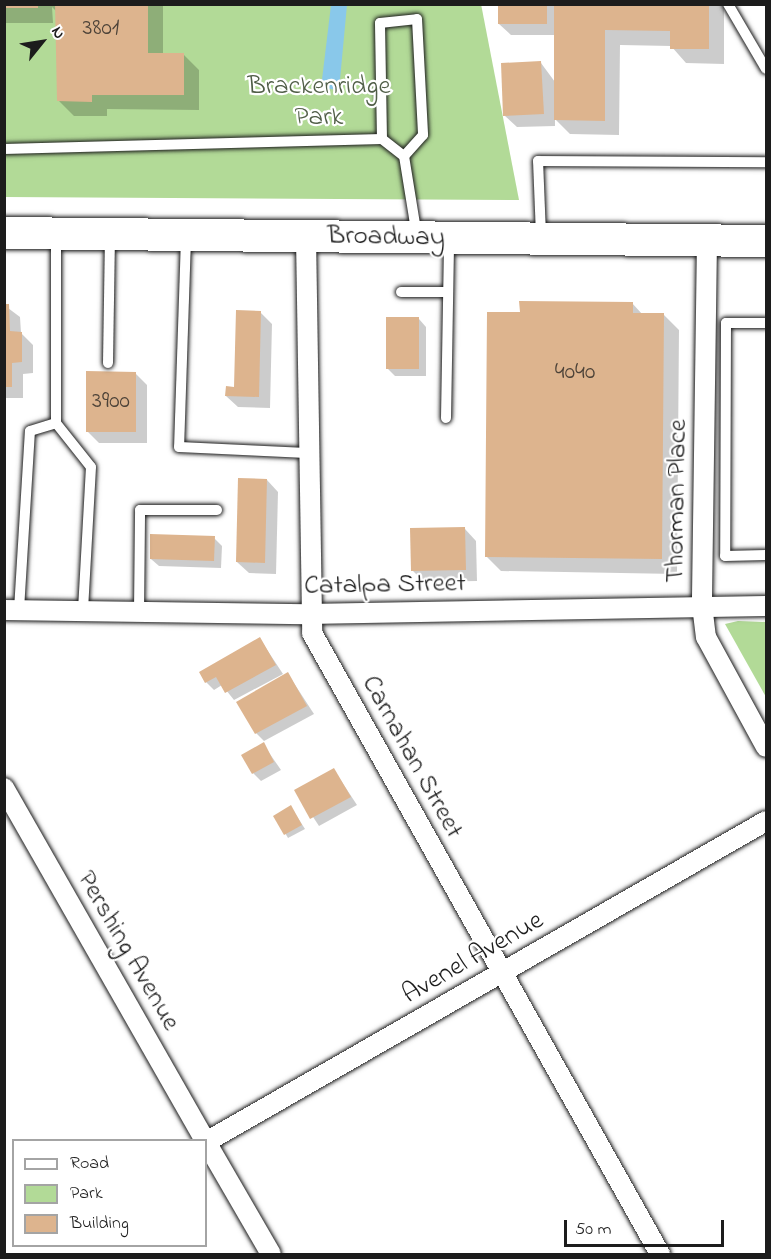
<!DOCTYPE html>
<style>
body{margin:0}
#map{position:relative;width:771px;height:1259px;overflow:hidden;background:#fff;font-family:"Indie Flower",sans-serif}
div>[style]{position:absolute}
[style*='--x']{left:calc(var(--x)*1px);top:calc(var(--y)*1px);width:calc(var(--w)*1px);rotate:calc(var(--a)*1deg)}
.green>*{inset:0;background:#b2da97}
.water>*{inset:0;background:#89c8ea}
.shadow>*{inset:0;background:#0003}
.building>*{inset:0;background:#ddb48e}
.roads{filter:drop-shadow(0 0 2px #1c1c1c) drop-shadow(0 0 2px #1c1c1c)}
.service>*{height:10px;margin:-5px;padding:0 5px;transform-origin:5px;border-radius:5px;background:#fff}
.minor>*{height:20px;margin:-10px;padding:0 10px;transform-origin:10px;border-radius:10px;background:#fff}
.primary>*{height:32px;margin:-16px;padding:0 16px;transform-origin:16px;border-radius:16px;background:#fff}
span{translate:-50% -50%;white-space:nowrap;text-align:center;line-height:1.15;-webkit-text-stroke:4.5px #fff;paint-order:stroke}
.number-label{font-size:24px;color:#4c4238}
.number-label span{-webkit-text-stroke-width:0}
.park-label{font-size:27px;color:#505e47}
.street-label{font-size:27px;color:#1c1c1c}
.frame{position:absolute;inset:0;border:6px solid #1c1c1c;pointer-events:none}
.legend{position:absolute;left:12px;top:1139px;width:195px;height:108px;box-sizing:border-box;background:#fff;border:2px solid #a4a4a4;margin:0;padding:8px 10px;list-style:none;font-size:18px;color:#1c1c1c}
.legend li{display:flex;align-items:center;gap:12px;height:30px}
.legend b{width:30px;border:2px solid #a4a4a4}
.north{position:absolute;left:12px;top:12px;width:60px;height:60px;-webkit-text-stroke:4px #fff;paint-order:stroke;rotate:60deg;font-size:16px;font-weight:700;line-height:24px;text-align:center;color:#1c1c1c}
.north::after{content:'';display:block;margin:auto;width:21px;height:27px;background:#1c1c1c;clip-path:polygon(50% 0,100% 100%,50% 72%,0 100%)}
.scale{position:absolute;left:564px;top:1220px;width:160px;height:27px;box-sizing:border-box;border:3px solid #1c1c1c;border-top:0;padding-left:8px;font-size:18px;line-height:21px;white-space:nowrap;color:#1c1c1c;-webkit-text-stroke:4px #fff;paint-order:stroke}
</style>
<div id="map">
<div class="green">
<div style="clip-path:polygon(481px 4px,519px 200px,5px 197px,5px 5px)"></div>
<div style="clip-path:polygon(738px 621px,766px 622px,766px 697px,725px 624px)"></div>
</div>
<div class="water">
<div style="clip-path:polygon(331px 5px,347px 5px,339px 90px,321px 88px)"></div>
</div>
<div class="shadow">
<div style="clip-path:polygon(4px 4px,163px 4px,163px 55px,184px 55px,199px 70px,199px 110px,107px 109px,107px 116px,74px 116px,59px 101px,56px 11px,52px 7px,53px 23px,4px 23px)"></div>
<div style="clip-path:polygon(499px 4px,724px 4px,724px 64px,686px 63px,671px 46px,620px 45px,619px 135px,570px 134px,555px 119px,555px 126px,517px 127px,505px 116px,541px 63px,555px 82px,556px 35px,511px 35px,499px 24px)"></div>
<div style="clip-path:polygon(632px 303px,643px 315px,664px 315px,679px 330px,677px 574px,501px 571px,486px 556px,521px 314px)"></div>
<div style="clip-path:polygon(4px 305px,20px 317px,21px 333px,33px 345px,33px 373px,23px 374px,23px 398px,4px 398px)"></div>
<div style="clip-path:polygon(260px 312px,272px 324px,270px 408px,238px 407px,226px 396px,236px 388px)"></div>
<div style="clip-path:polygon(419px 319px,426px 327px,426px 376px,395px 376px,387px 368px)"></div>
<div style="clip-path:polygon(135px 373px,147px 385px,147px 443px,99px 443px,87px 431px)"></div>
<div style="clip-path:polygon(267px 480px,278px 492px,276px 574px,249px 573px,237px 562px)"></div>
<div style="clip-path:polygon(465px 529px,476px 541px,477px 581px,424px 582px,412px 570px)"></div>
<div style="clip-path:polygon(214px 538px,222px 546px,221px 568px,159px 566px,151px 559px)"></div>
<div style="clip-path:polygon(260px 639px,283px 674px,234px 700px,222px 685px,214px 690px,206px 682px,201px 673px)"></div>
<div style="clip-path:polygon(288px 674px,314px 714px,264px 741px,256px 733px)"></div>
<div style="clip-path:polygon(263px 744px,281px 770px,261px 781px,253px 773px)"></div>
<div style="clip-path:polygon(334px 770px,357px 805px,319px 826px,296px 791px)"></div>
<div style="clip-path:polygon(291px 807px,305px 829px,288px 838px,275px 816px)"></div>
</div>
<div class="building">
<div style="clip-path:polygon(4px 4px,38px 4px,38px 8px,4px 8px)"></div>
<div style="clip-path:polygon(55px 4px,148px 4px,148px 53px,184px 53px,184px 95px,92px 95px,92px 102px,57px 101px)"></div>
<div style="clip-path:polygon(498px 4px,547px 4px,547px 24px,498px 24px)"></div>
<div style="clip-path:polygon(554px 4px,709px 4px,709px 49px,670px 49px,670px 31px,605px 30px,605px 121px,554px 120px)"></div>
<div style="clip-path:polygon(541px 61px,544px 114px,503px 116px,501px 63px)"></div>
<div style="clip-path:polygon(519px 301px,633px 302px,633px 313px,664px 313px,662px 559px,485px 557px,487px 312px,520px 312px)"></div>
<div style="clip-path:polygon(4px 304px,9px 304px,10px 331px,22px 332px,22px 362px,12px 363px,12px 387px,4px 387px)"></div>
<div style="clip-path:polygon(236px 310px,261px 311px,259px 397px,225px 396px,226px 386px,234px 387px)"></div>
<div style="clip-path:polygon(386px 317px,419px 317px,419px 369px,386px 369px)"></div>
<div style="clip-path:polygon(86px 371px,136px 372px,136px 432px,86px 432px)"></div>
<div style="clip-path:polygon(238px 478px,267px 479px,265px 563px,236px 562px)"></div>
<div style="clip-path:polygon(465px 527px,466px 570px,411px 571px,410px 528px)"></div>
<div style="clip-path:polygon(150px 534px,215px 536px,214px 561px,150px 559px)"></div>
<div style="clip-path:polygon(260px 637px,276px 665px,225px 693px,216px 677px,205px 683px,199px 672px)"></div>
<div style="clip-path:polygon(288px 672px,307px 706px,255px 734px,236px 702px)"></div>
<div style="clip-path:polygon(264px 742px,274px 762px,252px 774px,241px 755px)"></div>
<div style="clip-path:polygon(334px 768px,351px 797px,310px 819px,294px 790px)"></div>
<div style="clip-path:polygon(291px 805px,302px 825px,284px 835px,273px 816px)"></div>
</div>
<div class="roads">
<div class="service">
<div style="--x:728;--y:4;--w:75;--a:59.7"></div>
<div style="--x:382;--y:139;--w:116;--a:-91"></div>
<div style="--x:380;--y:23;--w:37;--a:-6"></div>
<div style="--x:417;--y:19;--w:116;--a:87"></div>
<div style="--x:423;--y:135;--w:28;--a:132"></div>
<div style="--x:4;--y:149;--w:378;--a:-1.5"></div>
<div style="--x:382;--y:139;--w:28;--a:38"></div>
<div style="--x:404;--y:156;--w:81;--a:80.8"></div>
<div style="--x:541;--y:235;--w:74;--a:-92.3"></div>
<div style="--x:538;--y:161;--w:228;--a:0.3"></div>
<div style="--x:186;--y:238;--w:209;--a:91.9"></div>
<div style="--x:179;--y:447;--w:128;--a:2.7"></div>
<div style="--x:401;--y:292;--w:47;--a:0"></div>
<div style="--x:766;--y:323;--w:40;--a:180"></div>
<div style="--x:726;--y:323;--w:233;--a:90.2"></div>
<div style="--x:725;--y:556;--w:41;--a:-1.4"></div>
<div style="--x:108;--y:363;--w:126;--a:-89.1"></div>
<div style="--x:446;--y:418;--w:177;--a:-89"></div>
<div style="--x:56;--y:423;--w:56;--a:51.5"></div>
<div style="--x:91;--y:467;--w:144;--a:93.2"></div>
<div style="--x:19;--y:610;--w:179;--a:-86.5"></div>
<div style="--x:30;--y:431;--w:27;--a:-17"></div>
<div style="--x:56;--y:423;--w:186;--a:-90"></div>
<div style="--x:139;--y:612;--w:102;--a:-89.4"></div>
<div style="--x:140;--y:510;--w:77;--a:0"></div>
</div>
<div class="minor">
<div style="--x:306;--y:236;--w:397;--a:89.1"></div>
<div style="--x:312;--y:633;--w:712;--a:60.73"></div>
<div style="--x:707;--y:240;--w:365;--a:90.8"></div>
<div style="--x:702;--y:605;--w:32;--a:83"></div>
<div style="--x:706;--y:637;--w:125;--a:61.4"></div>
<div style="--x:4;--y:610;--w:303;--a:0.8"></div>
<div style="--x:307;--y:614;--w:459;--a:-1"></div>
<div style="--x:4;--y:788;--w:405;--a:60.3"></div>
<div style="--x:206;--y:1142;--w:645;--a:-29.82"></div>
<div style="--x:206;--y:1142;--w:129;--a:59.9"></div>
</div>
<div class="primary">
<div style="--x:4;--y:233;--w:762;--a:0.6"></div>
</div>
</div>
<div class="number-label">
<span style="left:101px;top:29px">3801</span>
<span style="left:575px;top:373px">4040</span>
<span style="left:111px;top:402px">3900</span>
</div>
<div class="park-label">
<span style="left:319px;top:102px">Brackenridge<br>Park</span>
</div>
<div class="street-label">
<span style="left:386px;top:237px;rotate:1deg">Broadway</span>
<span style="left:677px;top:501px;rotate:-89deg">Thorman Place</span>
<span style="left:385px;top:585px;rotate:-1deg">Catalpa Street</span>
<span style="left:412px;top:757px;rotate:61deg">Carnahan Street</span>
<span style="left:128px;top:951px;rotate:60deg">Pershing Avenue</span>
<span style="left:473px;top:958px;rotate:-30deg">Avenel Avenue</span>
</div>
<div class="frame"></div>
<ul class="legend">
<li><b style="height:8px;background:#fff"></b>Road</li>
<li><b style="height:16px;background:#b2da97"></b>Park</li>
<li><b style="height:16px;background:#ddb48e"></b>Building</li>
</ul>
<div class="north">N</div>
<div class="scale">50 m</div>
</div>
